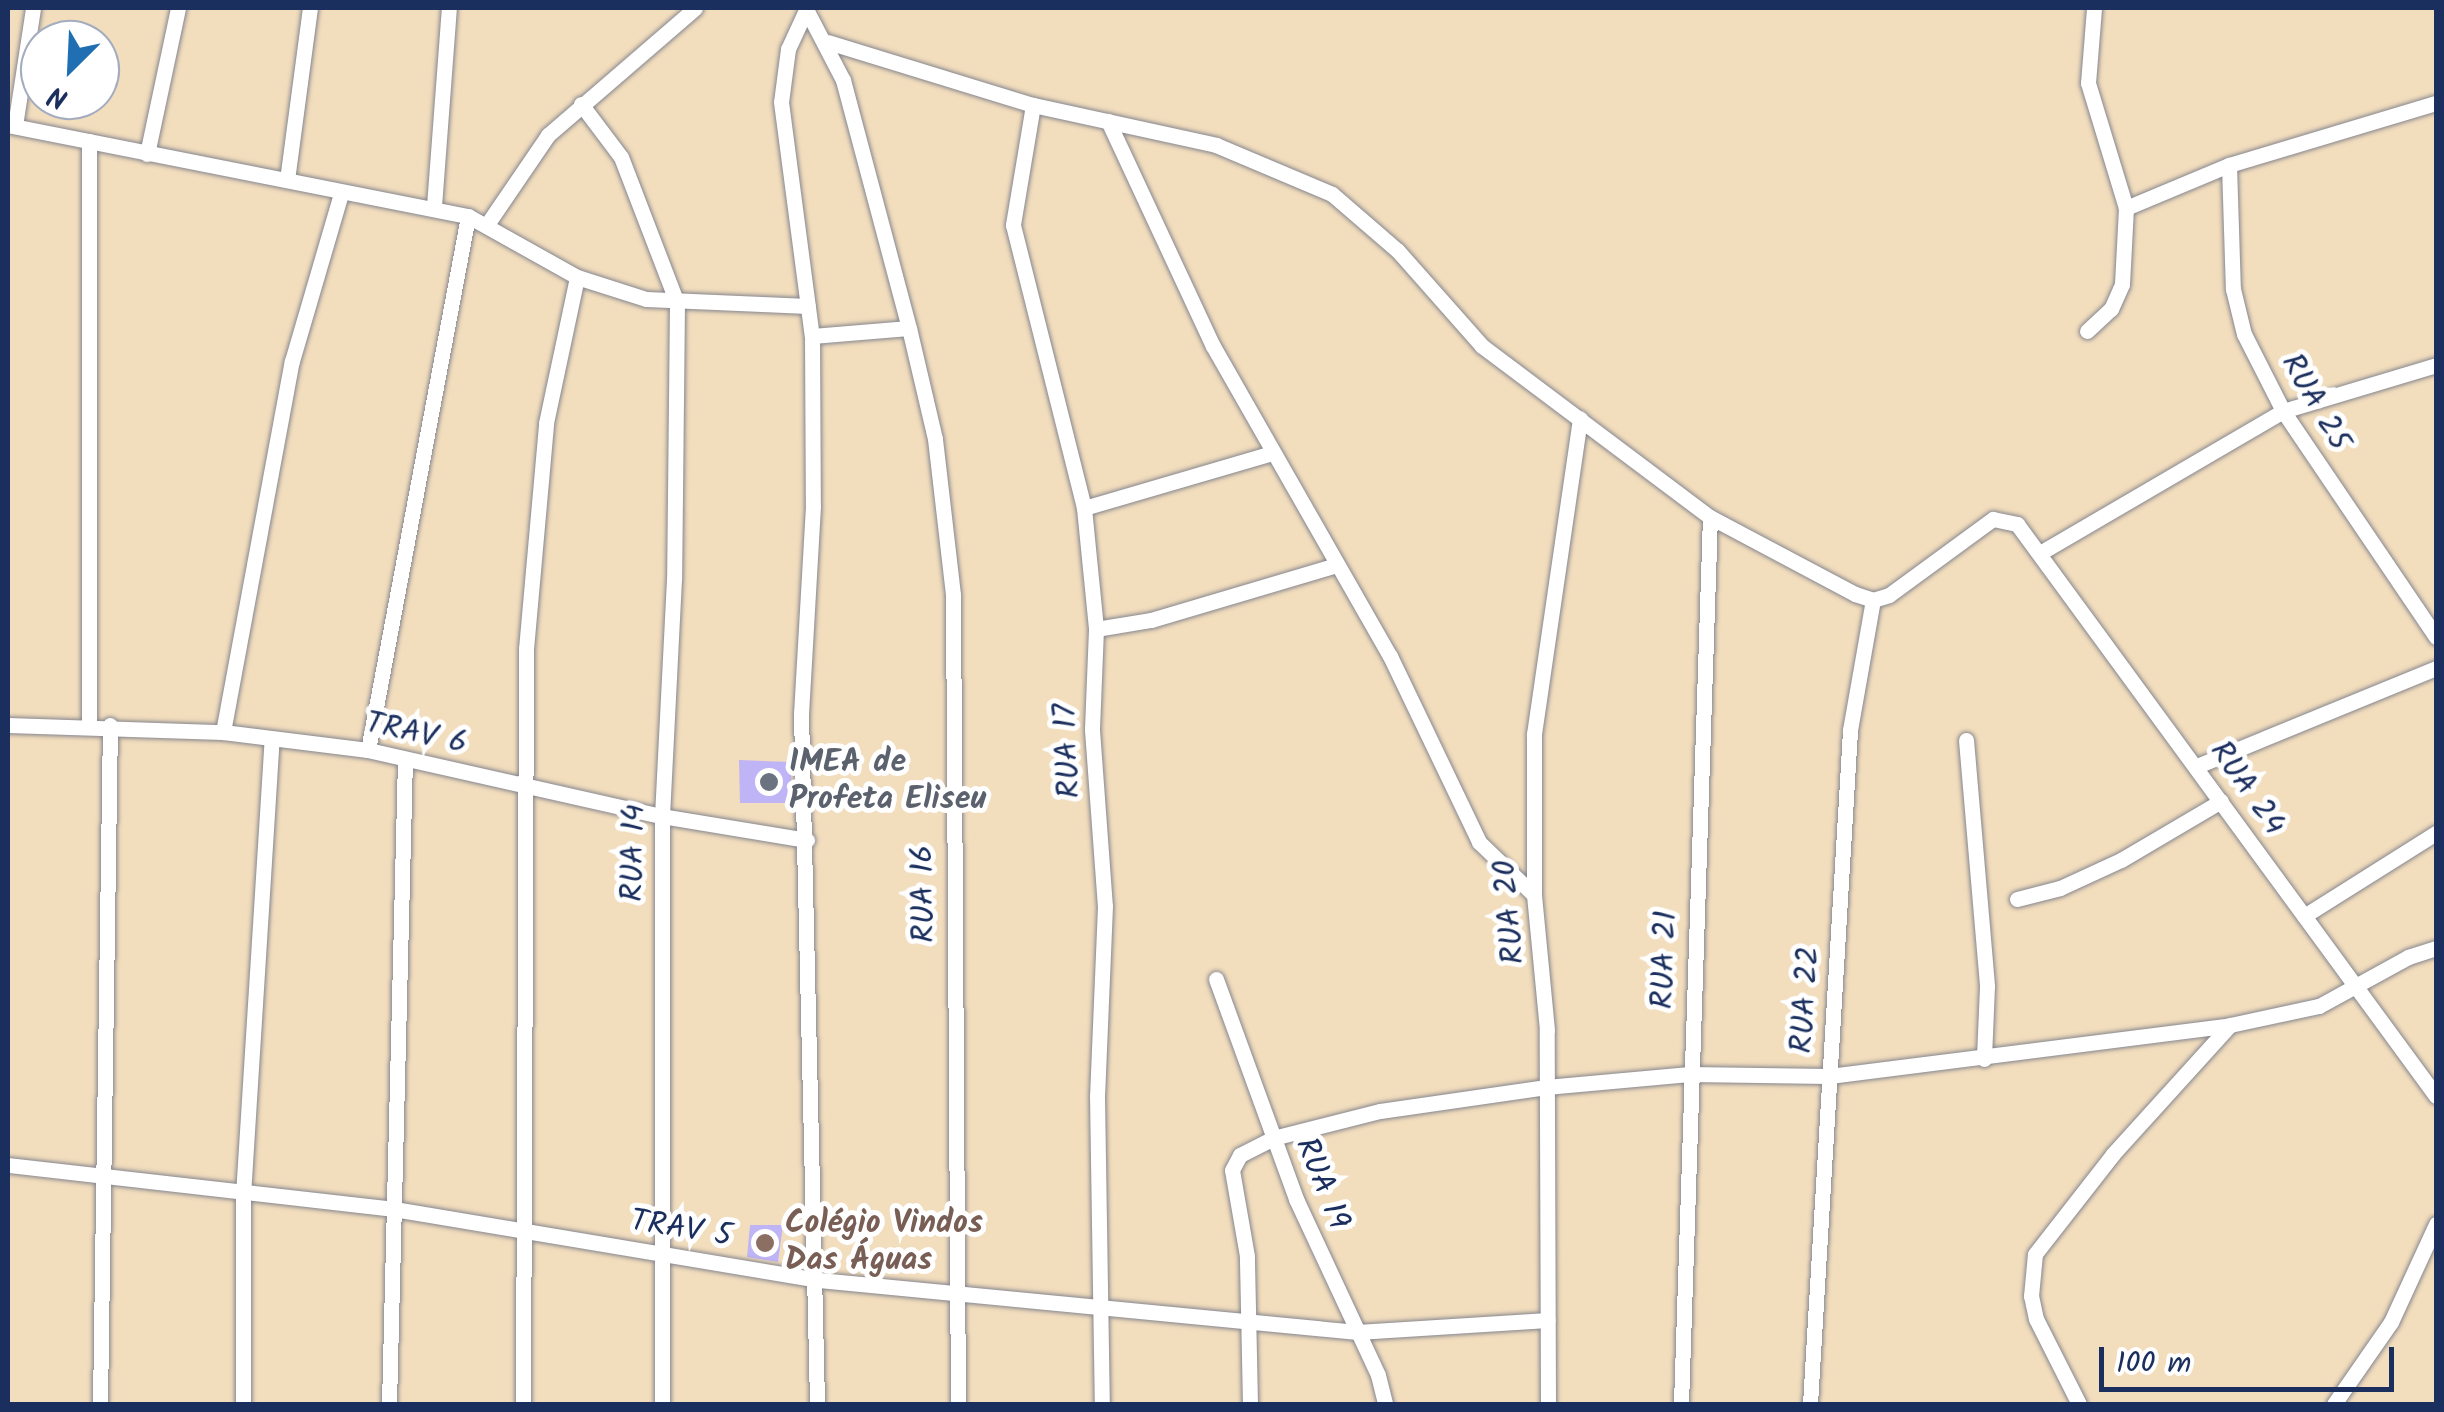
<!DOCTYPE html>
<meta charset="utf-8">
<style>
body{margin:0}
#map{position:relative;width:2444px;height:1412px;overflow:hidden;background:#f2ddbd;font-family:Kalam,sans-serif}
div>[style]{position:absolute}
[style*='--x']{left:calc(var(--x)*1px);top:calc(var(--y)*1px);width:calc(var(--w)*1px);rotate:calc(var(--a)*1deg)}
.building>*{inset:0;background:#bfb4f5}
.roads{filter:drop-shadow(0 0 2px #86868e) drop-shadow(0 0 2px #86868e)}
.street>*{height:15px;margin:-7.5px;padding:0 7.5px;transform-origin:7.5px;border-radius:7.5px;background:#fff}
.dots>*{width:28px;height:28px;translate:-50% -50%;box-sizing:border-box;border:5px solid #fff;border-radius:50%}
span{translate:-50% -50%;white-space:nowrap;text-align:center;line-height:1.15;-webkit-text-stroke:10px #fff;paint-order:stroke}
.street-label{font-size:32px;color:#1b2f5e}
.worship-label{font-size:32px;color:#5b616d;font-weight:700}
.left{translate:0 -50%;text-align:left}
.education-label{font-size:32px;color:#785e54;font-weight:700}
.frame{position:absolute;inset:0;border:10px solid #1b2f5e;pointer-events:none}
.north{position:absolute;left:20px;top:20px;width:100px;height:100px;box-sizing:border-box;background:#fff;border:2px solid #a4acbf;border-radius:50%;rotate:204deg;font-size:28px;font-weight:700;line-height:40px;text-align:center;color:#1b2f5e}
.north::after{content:'';display:block;margin:auto;width:35px;height:45px;background:#1f6fb2;clip-path:polygon(50% 0,100% 100%,50% 72%,0 100%)}
.scale{position:absolute;left:2099px;top:1347px;width:295px;height:45px;box-sizing:border-box;border:5px solid #1b2f5e;border-top:0;padding-left:12px;font-size:30px;line-height:35px;white-space:nowrap;color:#1b2f5e;-webkit-text-stroke:8px #fff;paint-order:stroke}
</style>
<div id="map">
<div class="building">
<div style="clip-path:polygon(739px 760px,791px 762px,792px 803px,740px 803px)"></div>
<div style="clip-path:polygon(750px 1225px,783px 1225px,778px 1262px,747px 1257px)"></div>
</div>
<div class="roads">
<div class="street">
<div style="--x:807;--y:8;--w:45;--a:114.9"></div>
<div style="--x:788;--y:49;--w:53;--a:97.5"></div>
<div style="--x:781;--y:102;--w:236;--a:82.5"></div>
<div style="--x:812;--y:336;--w:170;--a:89.7"></div>
<div style="--x:813;--y:506;--w:207;--a:93.3"></div>
<div style="--x:801;--y:713;--w:691;--a:88.67"></div>
<div style="--x:806;--y:9;--w:80;--a:62.5"></div>
<div style="--x:843;--y:80;--w:257;--a:75.1"></div>
<div style="--x:909;--y:328;--w:114;--a:76.8"></div>
<div style="--x:935;--y:439;--w:157;--a:83.4"></div>
<div style="--x:953;--y:595;--w:809;--a:89.65"></div>
<div style="--x:828;--y:42;--w:214;--a:17.1"></div>
<div style="--x:1033;--y:105;--w:187;--a:12.3"></div>
<div style="--x:1216;--y:145;--w:126;--a:22.9"></div>
<div style="--x:1332;--y:194;--w:87;--a:40.8"></div>
<div style="--x:1398;--y:251;--w:127;--a:48.5"></div>
<div style="--x:1482;--y:346;--w:285;--a:36.9"></div>
<div style="--x:1710;--y:517;--w:164;--a:28"></div>
<div style="--x:1855;--y:594;--w:19;--a:18"></div>
<div style="--x:1873;--y:600;--w:17;--a:-17"></div>
<div style="--x:1889;--y:595;--w:129;--a:-36.2"></div>
<div style="--x:1993;--y:519;--w:25;--a:12"></div>
<div style="--x:2017;--y:524;--w:709;--a:53.78"></div>
<div style="--x:581;--y:104;--w:66;--a:53"></div>
<div style="--x:621;--y:157;--w:156;--a:69"></div>
<div style="--x:677;--y:303;--w:276;--a:90.6"></div>
<div style="--x:674;--y:579;--w:237;--a:92.9"></div>
<div style="--x:662;--y:816;--w:588;--a:90"></div>
<div style="--x:1033;--y:105;--w:122;--a:99.5"></div>
<div style="--x:1013;--y:225;--w:292;--a:75.9"></div>
<div style="--x:1084;--y:508;--w:122;--a:84.3"></div>
<div style="--x:1096;--y:629;--w:101;--a:92.3"></div>
<div style="--x:1092;--y:730;--w:176;--a:85.8"></div>
<div style="--x:1105;--y:906;--w:190;--a:92.4"></div>
<div style="--x:1097;--y:1096;--w:308;--a:89.1"></div>
<div style="--x:1108;--y:121;--w:248;--a:65"></div>
<div style="--x:1213;--y:346;--w:357;--a:60.3"></div>
<div style="--x:1390;--y:656;--w:206;--a:64.4"></div>
<div style="--x:1479;--y:842;--w:76;--a:43.9"></div>
<div style="--x:8;--y:125;--w:469;--a:11.2"></div>
<div style="--x:468;--y:216;--w:125;--a:29.2"></div>
<div style="--x:577;--y:277;--w:72;--a:17.7"></div>
<div style="--x:646;--y:299;--w:162;--a:2.5"></div>
<div style="--x:15;--y:126;--w:119;--a:-81.3"></div>
<div style="--x:89;--y:141;--w:583;--a:90"></div>
<div style="--x:147;--y:154;--w:149;--a:-78"></div>
<div style="--x:2229;--y:165;--w:124;--a:88.2"></div>
<div style="--x:2233;--y:289;--w:46;--a:76.3"></div>
<div style="--x:2244;--y:334;--w:86;--a:63.1"></div>
<div style="--x:2283;--y:411;--w:273;--a:55.9"></div>
<div style="--x:287;--y:180;--w:174;--a:-82.4"></div>
<div style="--x:434;--y:206;--w:199;--a:-85.7"></div>
<div style="--x:2126;--y:208;--w:112;--a:-22.7"></div>
<div style="--x:2229;--y:165;--w:216;--a:-16.7"></div>
<div style="--x:488;--y:223;--w:107;--a:-55.7"></div>
<div style="--x:548;--y:135;--w:194;--a:-40.8"></div>
<div style="--x:2087;--y:331;--w:33;--a:-43"></div>
<div style="--x:2111;--y:309;--w:27;--a:-66"></div>
<div style="--x:2122;--y:284;--w:76;--a:-87"></div>
<div style="--x:2126;--y:208;--w:131;--a:-106.9"></div>
<div style="--x:2088;--y:83;--w:75;--a:-85.4"></div>
<div style="--x:812;--y:336;--w:97;--a:-4.7"></div>
<div style="--x:1084;--y:508;--w:193;--a:-16.3"></div>
<div style="--x:2040;--y:553;--w:281;--a:-30.3"></div>
<div style="--x:2283;--y:411;--w:160;--a:-16.7"></div>
<div style="--x:1096;--y:629;--w:56;--a:-9.3"></div>
<div style="--x:1151;--y:620;--w:190;--a:-16.5"></div>
<div style="--x:8;--y:725;--w:215;--a:1.9"></div>
<div style="--x:223;--y:732;--w:146;--a:7.1"></div>
<div style="--x:368;--y:750;--w:301;--a:12.7"></div>
<div style="--x:662;--y:816;--w:147;--a:9.4"></div>
<div style="--x:223;--y:732;--w:377;--a:-79.5"></div>
<div style="--x:292;--y:361;--w:175;--a:-73.7"></div>
<div style="--x:1966;--y:740;--w:247;--a:85.1"></div>
<div style="--x:1987;--y:986;--w:73;--a:92.4"></div>
<div style="--x:368;--y:750;--w:543;--a:-79.39"></div>
<div style="--x:2197;--y:766;--w:258;--a:-22.3"></div>
<div style="--x:2017;--y:899;--w:44;--a:-14.3"></div>
<div style="--x:2060;--y:888;--w:67;--a:-24.7"></div>
<div style="--x:2121;--y:860;--w:116;--a:-30.5"></div>
<div style="--x:2304;--y:916;--w:156;--a:-32.2"></div>
<div style="--x:1216;--y:979;--w:234;--a:70"></div>
<div style="--x:1296;--y:1199;--w:194;--a:65"></div>
<div style="--x:1378;--y:1375;--w:30;--a:76"></div>
<div style="--x:8;--y:1165;--w:388;--a:6.5"></div>
<div style="--x:394;--y:1209;--w:431;--a:9.5"></div>
<div style="--x:819;--y:1280;--w:541;--a:5.52"></div>
<div style="--x:1357;--y:1332;--w:191;--a:-3.6"></div>
<div style="--x:100;--y:1404;--w:679;--a:-89.16"></div>
<div style="--x:243;--y:1404;--w:209;--a:-90"></div>
<div style="--x:243;--y:1195;--w:457;--a:-86.4"></div>
<div style="--x:389;--y:1404;--w:645;--a:-88.58"></div>
<div style="--x:523;--y:1404;--w:755;--a:-89.77"></div>
<div style="--x:526;--y:649;--w:227;--a:-84.9"></div>
<div style="--x:546;--y:423;--w:149;--a:-78"></div>
<div style="--x:1250;--y:1404;--w:148;--a:-91.2"></div>
<div style="--x:1247;--y:1256;--w:87;--a:-99.9"></div>
<div style="--x:1232;--y:1170;--w:17;--a:-62"></div>
<div style="--x:1240;--y:1155;--w:37;--a:-27"></div>
<div style="--x:1273;--y:1138;--w:110;--a:-14.2"></div>
<div style="--x:1380;--y:1111;--w:168;--a:-8.2"></div>
<div style="--x:1546;--y:1087;--w:144;--a:-5.2"></div>
<div style="--x:1689;--y:1074;--w:140;--a:0.8"></div>
<div style="--x:1829;--y:1076;--w:404;--a:-7.2"></div>
<div style="--x:2230;--y:1025;--w:91;--a:-12.1"></div>
<div style="--x:2319;--y:1006;--w:102;--a:-28.8"></div>
<div style="--x:2408;--y:957;--w:29;--a:-18"></div>
<div style="--x:1548;--y:1404;--w:374;--a:-90.2"></div>
<div style="--x:1547;--y:1030;--w:136;--a:-95.5"></div>
<div style="--x:1534;--y:895;--w:161;--a:-90"></div>
<div style="--x:1534;--y:734;--w:319;--a:-81.7"></div>
<div style="--x:1681;--y:1404;--w:887;--a:-88.13"></div>
<div style="--x:1810;--y:1404;--w:675;--a:-86.6"></div>
<div style="--x:1850;--y:730;--w:132;--a:-80"></div>
<div style="--x:2079;--y:1404;--w:95;--a:-116.8"></div>
<div style="--x:2036;--y:1319;--w:24;--a:-102"></div>
<div style="--x:2031;--y:1296;--w:42;--a:-84.6"></div>
<div style="--x:2035;--y:1254;--w:127;--a:-52"></div>
<div style="--x:2113;--y:1154;--w:174;--a:-47.8"></div>
<div style="--x:2334;--y:1404;--w:100;--a:-55.2"></div>
<div style="--x:2391;--y:1322;--w:108;--a:-65.3"></div>
</div>
</div>
<div class="dots">
<div style="left:769px;top:782px;background:#6b7280"></div>
<div style="left:765px;top:1243px;background:#8d6e63"></div>
</div>
<div class="street-label">
<span style="left:2314px;top:403px;rotate:60deg">RUA 25</span>
<span style="left:416px;top:735px;rotate:12deg">TRAV 6</span>
<span style="left:1069px;top:751px;rotate:-93deg">RUA 17</span>
<span style="left:2246px;top:789px;rotate:55deg">RUA 24</span>
<span style="left:635px;top:853px;rotate:-89deg">RUA 14</span>
<span style="left:925px;top:894px;rotate:-91deg">RUA 16</span>
<span style="left:1511px;top:912px;rotate:-95deg">RUA 20</span>
<span style="left:1666px;top:960px;rotate:-88deg">RUA 21</span>
<span style="left:1807px;top:1000px;rotate:-86deg">RUA 22</span>
<span style="left:1321px;top:1184px;rotate:68deg">RUA 19</span>
<span style="left:681px;top:1230px;rotate:9deg">TRAV 5</span>
</div>
<div class="worship-label">
<span class="left" style="left:789px;top:782px">IMEA de<br>Profeta Eliseu</span>
</div>
<div class="education-label">
<span class="left" style="left:785px;top:1243px">Colégio Vindos<br>Das Águas</span>
</div>
<div class="frame"></div>
<div class="north">N</div>
<div class="scale">100 m</div>
</div>
